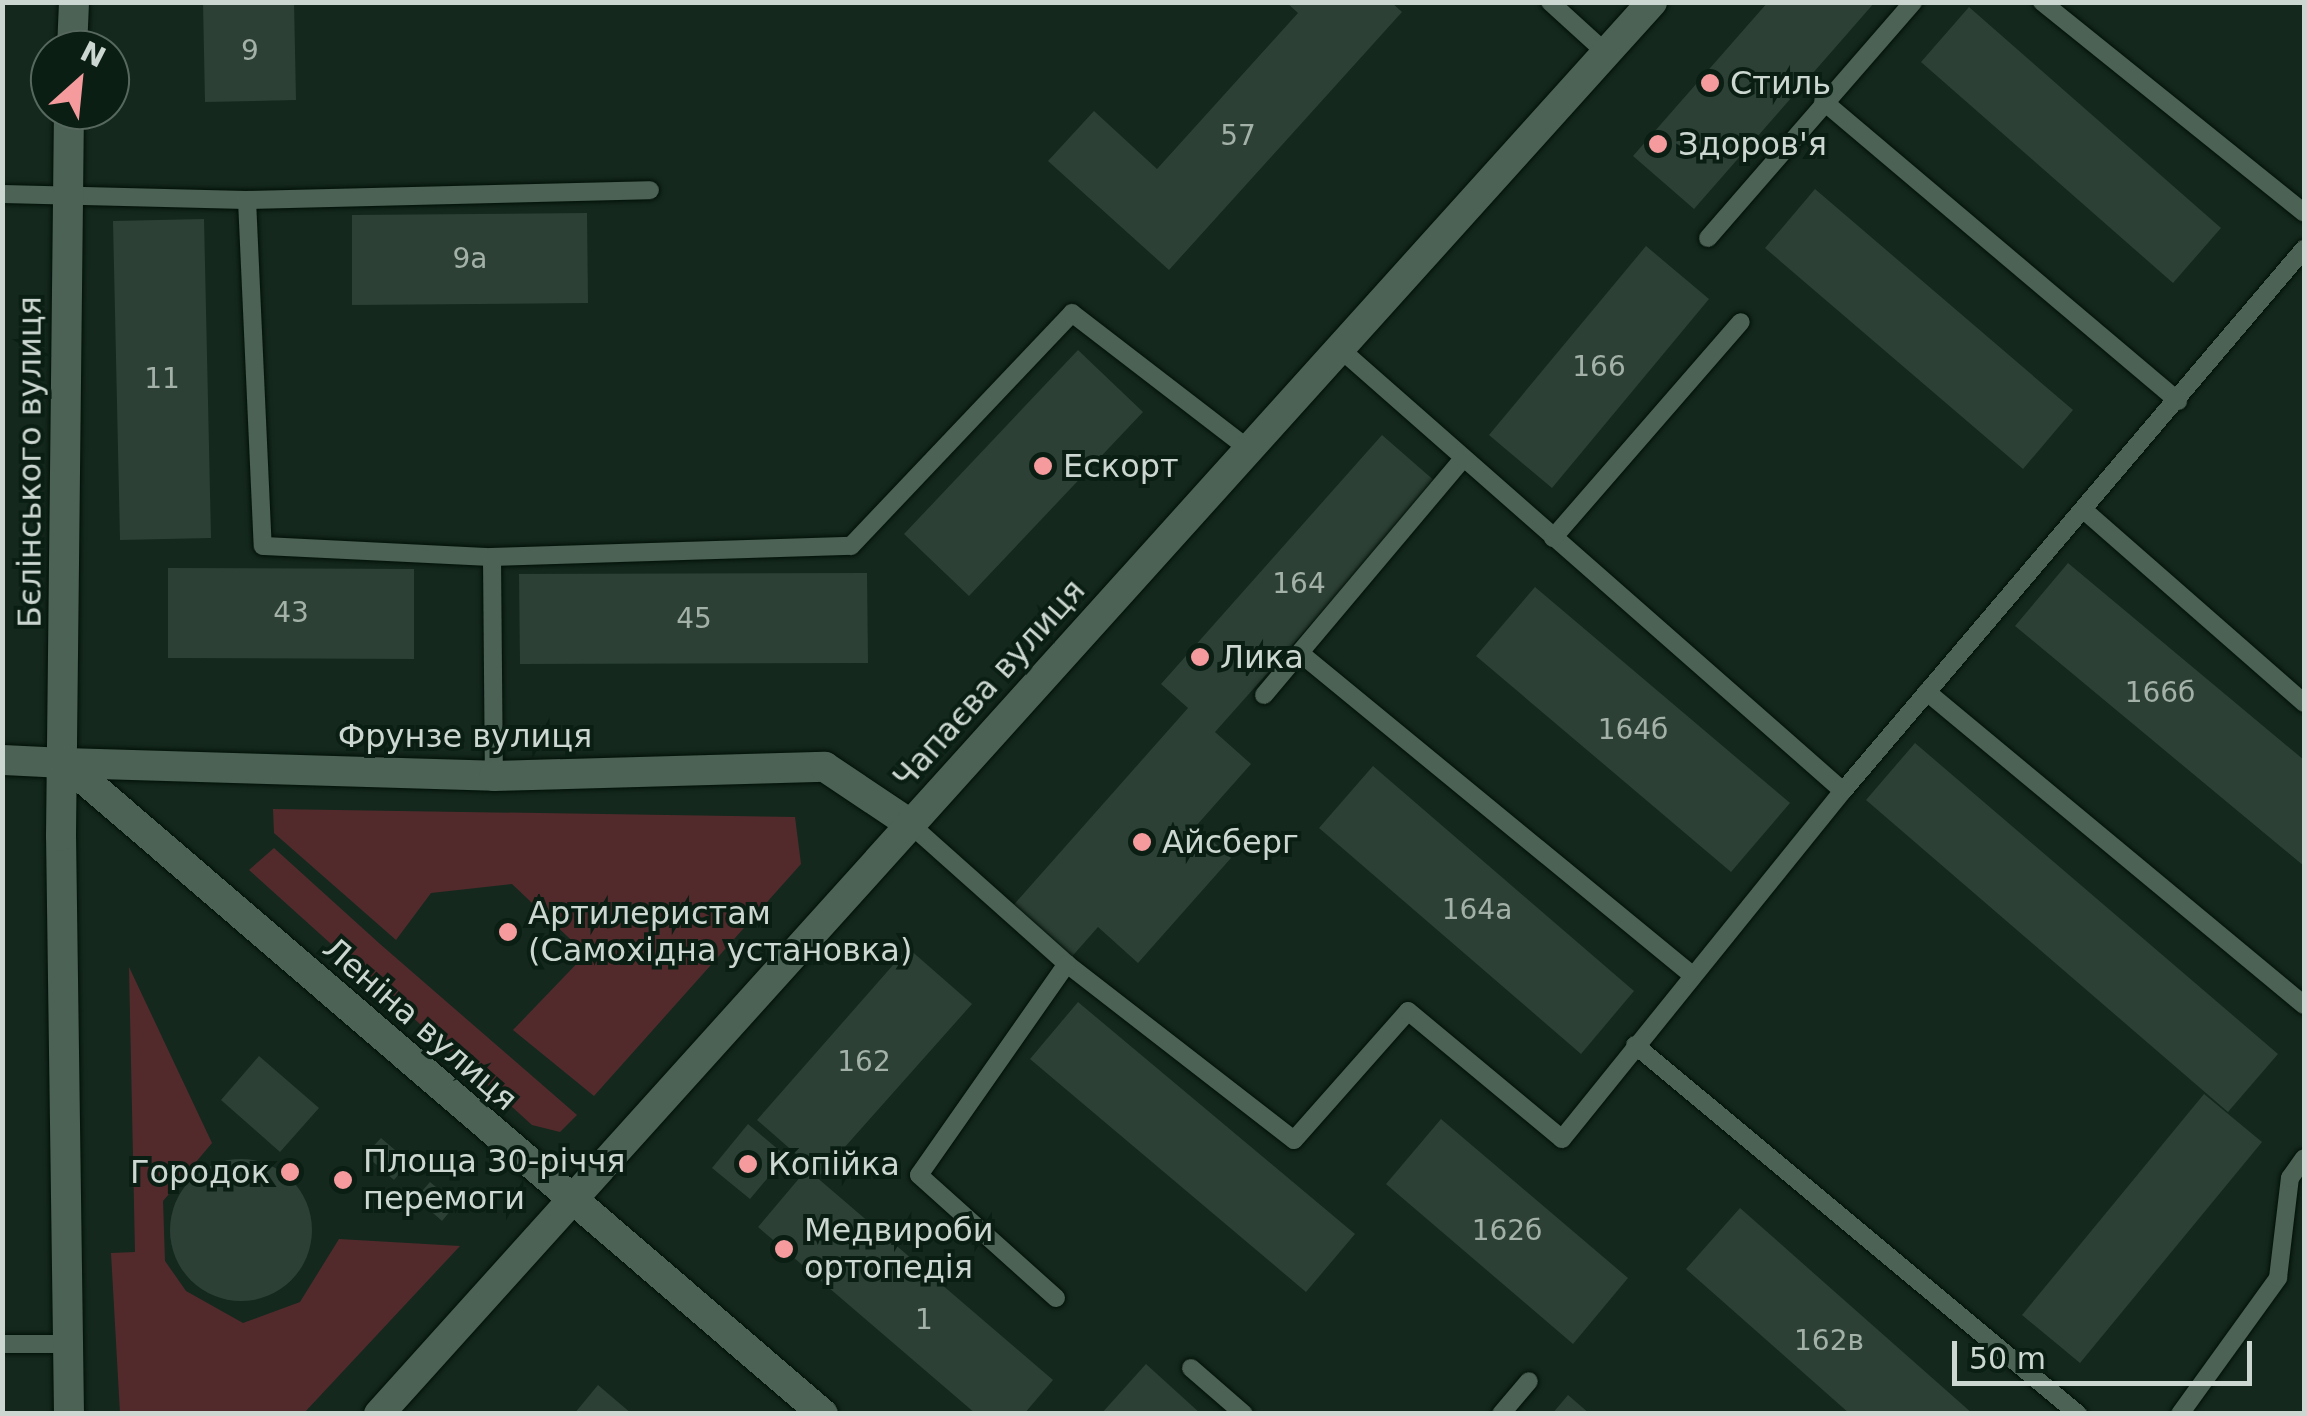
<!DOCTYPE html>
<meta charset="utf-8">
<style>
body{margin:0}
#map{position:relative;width:2307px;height:1416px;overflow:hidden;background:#14281d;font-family:"DejaVu Sans",sans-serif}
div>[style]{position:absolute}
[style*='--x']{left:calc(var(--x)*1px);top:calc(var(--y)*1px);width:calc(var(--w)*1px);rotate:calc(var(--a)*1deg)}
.green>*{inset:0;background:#522a2c}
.building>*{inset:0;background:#2c4035}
.round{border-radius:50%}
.roads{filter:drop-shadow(0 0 2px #011007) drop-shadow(0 0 2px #011007)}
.service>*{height:18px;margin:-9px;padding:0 9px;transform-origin:9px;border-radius:9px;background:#4c6255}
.minor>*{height:30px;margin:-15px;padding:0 15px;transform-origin:15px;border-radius:15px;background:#4c6255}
.tertiary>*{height:30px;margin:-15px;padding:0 15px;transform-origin:15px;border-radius:15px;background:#4c6255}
.dots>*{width:28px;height:28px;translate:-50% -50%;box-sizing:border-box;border:5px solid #0a1e14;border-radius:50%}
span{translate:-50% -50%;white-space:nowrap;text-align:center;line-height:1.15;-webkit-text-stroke:8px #0a1e14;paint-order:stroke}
.number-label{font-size:28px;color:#a3b1a9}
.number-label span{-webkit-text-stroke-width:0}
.poi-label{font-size:32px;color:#cbd7d0}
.left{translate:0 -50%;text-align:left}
.right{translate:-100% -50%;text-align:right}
.street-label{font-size:32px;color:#cbd7d0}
.frame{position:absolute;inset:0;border:5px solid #cbd7d0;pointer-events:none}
.north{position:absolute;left:30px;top:30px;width:100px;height:100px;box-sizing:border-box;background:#0a1e14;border:2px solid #57685f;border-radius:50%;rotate:27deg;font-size:28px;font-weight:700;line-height:40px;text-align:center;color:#cbd7d0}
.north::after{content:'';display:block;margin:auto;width:35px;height:45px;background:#f59b9d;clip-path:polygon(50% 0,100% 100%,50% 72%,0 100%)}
.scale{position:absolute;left:1952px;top:1341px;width:300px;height:45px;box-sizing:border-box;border:5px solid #cbd7d0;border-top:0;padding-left:12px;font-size:30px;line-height:35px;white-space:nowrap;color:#cbd7d0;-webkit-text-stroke:8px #0a1e14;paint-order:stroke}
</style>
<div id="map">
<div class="green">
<div style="clip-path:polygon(273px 809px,795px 817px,801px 864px,594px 1096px,513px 1030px,586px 954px,512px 884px,431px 893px,396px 940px,274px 833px)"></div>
<div style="clip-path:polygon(274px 848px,380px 944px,577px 1115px,560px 1132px,532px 1125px,249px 870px)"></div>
<div style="clip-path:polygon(129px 967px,212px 1143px,163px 1201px,165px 1261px,186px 1291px,243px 1323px,300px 1302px,339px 1239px,460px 1246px,304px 1413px,120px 1413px,111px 1253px,135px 1252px)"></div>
</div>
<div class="building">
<div style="clip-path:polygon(203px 2px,294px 2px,296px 100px,205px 102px)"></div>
<div style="clip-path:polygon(1286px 2px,1391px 2px,1402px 12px,1169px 270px,1048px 161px,1094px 111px,1157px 169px,1298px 13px)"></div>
<div style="clip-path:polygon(1768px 2px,1875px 2px,1694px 209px,1633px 156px)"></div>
<div style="clip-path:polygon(1969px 7px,2221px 228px,2173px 283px,1921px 62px)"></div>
<div style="clip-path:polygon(1815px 189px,2073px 410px,2023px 469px,1765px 248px)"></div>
<div style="clip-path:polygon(587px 213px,588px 303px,352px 305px,352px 215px)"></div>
<div style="clip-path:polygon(204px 219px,211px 538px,120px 540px,113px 221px)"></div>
<div style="clip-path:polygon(1646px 246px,1709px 299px,1552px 488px,1489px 435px)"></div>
<div style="clip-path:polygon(1078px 350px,1143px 412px,969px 596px,904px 534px)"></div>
<div style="clip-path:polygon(1382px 435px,1437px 483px,1215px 732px,1251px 764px,1196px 826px,1231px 858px,1138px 963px,1098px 927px,1068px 961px,1010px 909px,1188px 708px,1161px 684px)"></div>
<div style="clip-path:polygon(2068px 563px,2304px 760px,2304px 866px,2015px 626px)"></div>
<div style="clip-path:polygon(168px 568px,414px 569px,414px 659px,168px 658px)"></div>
<div style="clip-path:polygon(867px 573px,868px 663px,520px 664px,519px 574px)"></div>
<div style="clip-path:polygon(1535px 587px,1790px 803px,1731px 872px,1476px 656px)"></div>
<div style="clip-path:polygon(1915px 743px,2278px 1054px,2228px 1112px,1866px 800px)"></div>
<div style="clip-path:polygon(1373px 766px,1634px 991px,1581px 1054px,1319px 828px)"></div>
<div style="clip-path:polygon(908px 948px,972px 1004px,820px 1175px,757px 1120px)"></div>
<div style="clip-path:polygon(1078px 1002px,1355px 1234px,1306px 1292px,1030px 1059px)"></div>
<div style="clip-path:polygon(259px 1056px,319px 1108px,280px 1152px,221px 1100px)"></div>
<div style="clip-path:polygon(2204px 1094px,2262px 1142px,2080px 1363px,2022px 1315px)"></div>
<div style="clip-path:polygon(1441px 1119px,1628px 1278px,1573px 1344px,1386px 1184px)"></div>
<div style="clip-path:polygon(748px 1124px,786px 1156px,750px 1199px,712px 1168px)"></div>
<div style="clip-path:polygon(381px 1138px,409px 1162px,394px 1180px,365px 1155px)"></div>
<div class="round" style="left:170px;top:1159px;width:142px;height:142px"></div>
<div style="clip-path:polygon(807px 1169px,1053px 1380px,1024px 1414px,976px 1414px,758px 1227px)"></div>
<div style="clip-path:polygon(430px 1182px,456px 1204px,442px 1221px,416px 1198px)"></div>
<div style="clip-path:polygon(1740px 1208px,1973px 1414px,1850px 1414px,1686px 1269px)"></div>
<div style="clip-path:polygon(1146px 1364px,1201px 1414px,1101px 1414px)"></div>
<div style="clip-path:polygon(598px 1385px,632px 1414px,574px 1414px)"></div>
<div style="clip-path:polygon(1568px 1395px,1590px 1414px,1552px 1414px)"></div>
</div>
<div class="roads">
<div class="service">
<div style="--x:1550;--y:2;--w:76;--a:42.3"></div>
<div style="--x:2042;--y:2;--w:336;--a:38.8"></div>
<div style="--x:1823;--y:101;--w:465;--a:40.2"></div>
<div style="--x:2;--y:194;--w:245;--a:1.4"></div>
<div style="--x:247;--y:200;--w:346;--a:87.4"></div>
<div style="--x:263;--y:546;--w:229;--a:2.8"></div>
<div style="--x:492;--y:557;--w:219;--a:89.5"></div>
<div style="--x:247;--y:200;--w:403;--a:-1.4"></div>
<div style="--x:1708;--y:238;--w:313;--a:-49"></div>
<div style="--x:1338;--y:347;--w:672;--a:41.32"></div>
<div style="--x:2086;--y:512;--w:290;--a:41.2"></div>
<div style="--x:1553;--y:538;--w:286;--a:-49"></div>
<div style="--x:492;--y:557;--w:359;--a:-1.8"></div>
<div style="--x:851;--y:546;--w:321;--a:-46.5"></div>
<div style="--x:1072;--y:313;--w:221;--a:37.6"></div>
<div style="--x:1300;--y:653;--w:507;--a:39.4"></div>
<div style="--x:1927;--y:692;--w:490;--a:39.7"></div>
<div style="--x:1264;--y:695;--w:307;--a:-49.9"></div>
<div style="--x:910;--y:824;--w:210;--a:41.7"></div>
<div style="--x:1067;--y:964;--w:287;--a:37.8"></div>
<div style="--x:1294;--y:1140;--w:172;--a:-48.5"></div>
<div style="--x:1408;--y:1011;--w:200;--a:39.7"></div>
<div style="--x:1562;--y:1139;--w:447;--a:-51.1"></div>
<div style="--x:1843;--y:791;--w:712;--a:-49.62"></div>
<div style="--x:1635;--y:1045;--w:577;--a:39.79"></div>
<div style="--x:1056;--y:1298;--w:184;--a:-138.1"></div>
<div style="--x:919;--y:1175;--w:258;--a:-55"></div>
<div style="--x:2;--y:1344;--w:67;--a:0"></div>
<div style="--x:1191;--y:1368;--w:70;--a:41"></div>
<div style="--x:1501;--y:1414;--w:43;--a:-49.7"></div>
<div style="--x:2180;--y:1414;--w:168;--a:-54.2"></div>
<div style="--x:2278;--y:1278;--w:101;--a:-83.2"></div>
<div style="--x:2290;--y:1178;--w:24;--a:-55"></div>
</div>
<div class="minor">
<div style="--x:72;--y:50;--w:48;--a:-87.6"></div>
<div style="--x:65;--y:763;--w:429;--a:1.7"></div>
<div style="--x:494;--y:776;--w:331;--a:-1.6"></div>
<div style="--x:825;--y:767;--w:102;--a:33.8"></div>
<div style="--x:69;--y:1414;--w:578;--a:-90.79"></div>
<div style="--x:61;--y:836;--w:726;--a:-89.37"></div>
<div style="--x:379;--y:1414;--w:1901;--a:-47.96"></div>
</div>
<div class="tertiary">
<div style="--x:2;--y:760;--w:63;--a:2.7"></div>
<div style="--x:65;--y:763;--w:999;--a:40.66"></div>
</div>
</div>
<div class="dots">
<div style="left:1710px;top:83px;background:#f59b9d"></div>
<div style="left:1658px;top:144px;background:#f59b9d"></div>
<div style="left:1043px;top:466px;background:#f59b9d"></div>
<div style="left:1200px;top:657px;background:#f59b9d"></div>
<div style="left:1142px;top:842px;background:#f59b9d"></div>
<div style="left:508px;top:932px;background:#f59b9d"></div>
<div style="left:748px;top:1164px;background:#f59b9d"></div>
<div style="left:290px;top:1172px;background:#f59b9d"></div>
<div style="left:343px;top:1180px;background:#f59b9d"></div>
<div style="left:784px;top:1249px;background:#f59b9d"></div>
</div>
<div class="number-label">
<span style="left:250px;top:51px">9</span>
<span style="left:1238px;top:136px">57</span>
<span style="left:470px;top:259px">9а</span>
<span style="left:1599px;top:367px">166</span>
<span style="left:162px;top:379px">11</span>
<span style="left:1299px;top:584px">164</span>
<span style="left:291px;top:613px">43</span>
<span style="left:694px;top:619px">45</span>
<span style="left:2160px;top:693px">166б</span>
<span style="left:1633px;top:730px">164б</span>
<span style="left:1477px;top:910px">164а</span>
<span style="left:864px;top:1062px">162</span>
<span style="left:1507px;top:1231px">162б</span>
<span style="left:924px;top:1320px">1</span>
<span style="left:1829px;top:1341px">162в</span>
</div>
<div class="poi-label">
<span class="left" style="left:1730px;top:83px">Стиль</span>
<span class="left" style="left:1678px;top:144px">Здоров'я</span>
<span class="left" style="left:1063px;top:466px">Ескорт</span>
<span class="left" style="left:1220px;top:657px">Лика</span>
<span class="left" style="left:1162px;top:842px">Айсберг</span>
<span class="left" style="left:528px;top:932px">Артилеристам<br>(Самохідна установка)</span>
<span class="left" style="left:363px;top:1180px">Площа 30-річчя<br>перемоги</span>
<span class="left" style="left:768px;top:1164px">Копійка</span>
<span class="right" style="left:270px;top:1172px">Городок</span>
<span class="left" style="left:804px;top:1249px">Медвироби<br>ортопедія</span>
</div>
<div class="street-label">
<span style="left:30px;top:462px;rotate:-90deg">Бєлінського вулиця</span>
<span style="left:989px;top:684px;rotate:-48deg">Чапаєва вулиця</span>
<span style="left:465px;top:736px">Фрунзе вулиця</span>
<span style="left:420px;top:1024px;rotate:41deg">Леніна вулиця</span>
</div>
<div class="frame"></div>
<div class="north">N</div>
<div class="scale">50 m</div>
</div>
